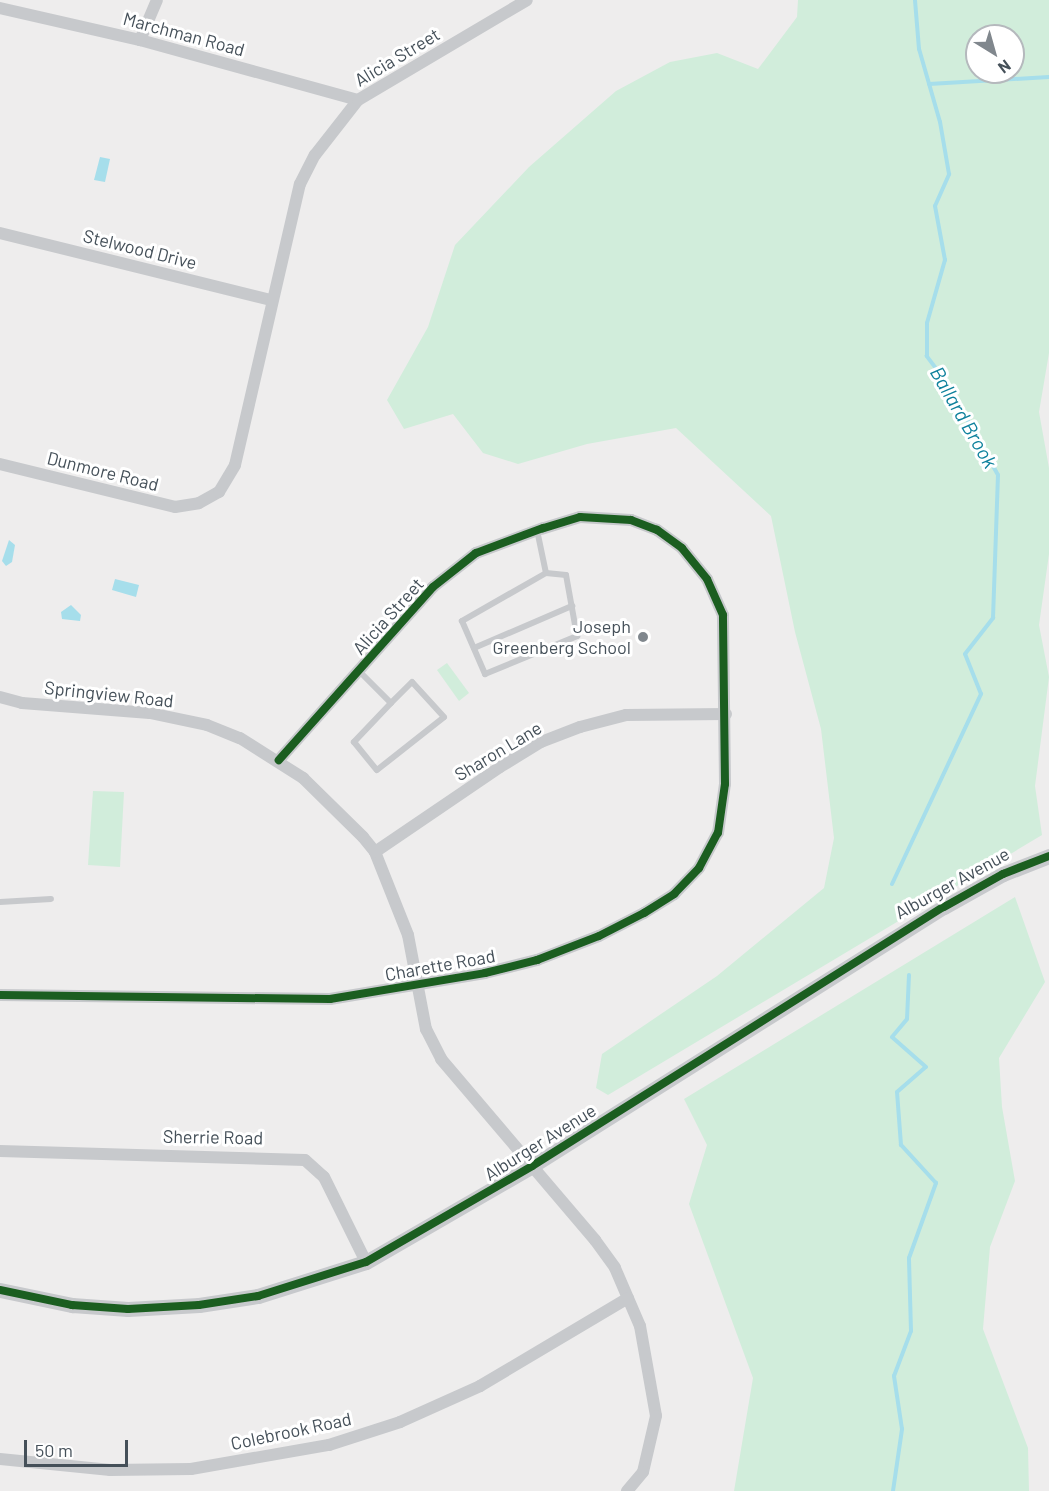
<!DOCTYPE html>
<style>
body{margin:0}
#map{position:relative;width:1049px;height:1491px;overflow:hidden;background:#eeeded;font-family:Barlow,sans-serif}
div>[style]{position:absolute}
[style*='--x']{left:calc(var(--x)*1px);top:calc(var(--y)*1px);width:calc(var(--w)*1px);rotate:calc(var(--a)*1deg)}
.green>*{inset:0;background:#d1eddb}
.water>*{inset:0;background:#a6deeb}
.stream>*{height:4px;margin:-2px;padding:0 2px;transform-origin:2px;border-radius:2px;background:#a6deeb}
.service>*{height:6px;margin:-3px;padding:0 3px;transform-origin:3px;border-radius:3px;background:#c7c9cc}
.minor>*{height:12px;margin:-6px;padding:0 6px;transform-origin:6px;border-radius:6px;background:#c7c9cc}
.tertiary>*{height:15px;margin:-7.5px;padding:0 7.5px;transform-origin:7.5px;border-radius:7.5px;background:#c7c9cc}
.cycleway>*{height:8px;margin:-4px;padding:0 4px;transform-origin:4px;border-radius:4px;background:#1b5e20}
.dots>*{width:16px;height:16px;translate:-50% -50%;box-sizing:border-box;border:3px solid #fff;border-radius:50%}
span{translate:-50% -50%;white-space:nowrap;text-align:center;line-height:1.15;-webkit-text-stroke:6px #fff;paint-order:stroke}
.street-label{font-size:18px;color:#455059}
.poi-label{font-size:18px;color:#455059}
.right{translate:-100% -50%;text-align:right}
.water-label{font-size:20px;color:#0e819c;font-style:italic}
.north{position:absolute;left:965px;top:24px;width:60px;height:60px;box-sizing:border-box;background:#fff;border:2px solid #b5b9bd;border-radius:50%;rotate:143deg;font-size:16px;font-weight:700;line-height:24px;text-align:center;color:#455059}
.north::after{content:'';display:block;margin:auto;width:21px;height:27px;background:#80878d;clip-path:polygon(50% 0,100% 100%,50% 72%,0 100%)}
.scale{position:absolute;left:24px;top:1440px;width:104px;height:27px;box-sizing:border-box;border:3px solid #455059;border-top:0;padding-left:8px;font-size:18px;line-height:21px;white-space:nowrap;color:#455059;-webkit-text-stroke:4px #fff;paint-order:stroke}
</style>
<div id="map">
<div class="green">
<div style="clip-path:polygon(evenodd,798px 0,1049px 0,1049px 353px,1039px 412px,1049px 468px,1049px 554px,1039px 625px,1049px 677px,1035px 786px,1042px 835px,608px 1095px,596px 1088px,602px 1054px,717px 976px,824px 888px,834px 838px,821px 729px,795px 632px,771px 516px,676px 428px,587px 444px,518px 464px,483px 453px,453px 414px,404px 429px,387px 400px,428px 327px,455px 245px,529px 167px,616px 91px,670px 62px,717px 53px,758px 69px,797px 17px,798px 0,977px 36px,1013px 36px,1013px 72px,977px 72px,977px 36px)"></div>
<div style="clip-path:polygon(447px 663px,469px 693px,459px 701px,437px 670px)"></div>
<div style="clip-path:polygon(93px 791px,124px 792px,120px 867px,88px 865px)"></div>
<div style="clip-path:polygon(1015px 897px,1045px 982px,999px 1058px,1002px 1107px,1015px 1181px,990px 1247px,983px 1329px,1028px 1448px,1029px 1491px,734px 1491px,753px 1378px,689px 1204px,707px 1145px,684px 1099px)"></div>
</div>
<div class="water">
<div style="clip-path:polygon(100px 157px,110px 159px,105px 182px,94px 180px)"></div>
<div style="clip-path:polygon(9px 540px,15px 545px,12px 562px,6px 566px,2px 561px)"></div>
<div style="clip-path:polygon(115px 579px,139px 585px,136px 597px,112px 590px)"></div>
<div style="clip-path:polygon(71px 605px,81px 615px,80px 621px,62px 619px,61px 612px)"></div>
</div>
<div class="stream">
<div style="--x:929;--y:84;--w:120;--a:-3.3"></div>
<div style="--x:892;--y:884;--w:210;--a:-64.9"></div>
<div style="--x:981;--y:694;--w:43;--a:-111.8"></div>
<div style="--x:965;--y:654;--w:46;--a:-52.1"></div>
<div style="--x:993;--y:618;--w:143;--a:-88"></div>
<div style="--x:998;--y:475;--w:105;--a:-119"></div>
<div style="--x:947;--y:383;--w:34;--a:-127"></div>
<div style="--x:927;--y:356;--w:33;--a:-90"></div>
<div style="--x:927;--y:323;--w:66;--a:-74.1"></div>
<div style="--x:945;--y:260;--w:55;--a:-100.5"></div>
<div style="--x:935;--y:206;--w:35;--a:-66"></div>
<div style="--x:949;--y:174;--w:53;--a:-99.8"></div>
<div style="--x:940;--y:122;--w:76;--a:-106"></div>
<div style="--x:919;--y:49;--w:49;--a:-94.7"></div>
<div style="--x:893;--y:1491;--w:63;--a:-81.7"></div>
<div style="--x:902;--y:1429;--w:54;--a:-98.6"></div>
<div style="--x:894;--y:1376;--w:48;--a:-69.3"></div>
<div style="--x:911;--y:1331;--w:73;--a:-91.6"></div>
<div style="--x:909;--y:1258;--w:80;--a:-70.2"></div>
<div style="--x:936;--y:1183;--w:52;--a:-132.6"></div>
<div style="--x:901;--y:1145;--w:53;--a:-94.3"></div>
<div style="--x:897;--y:1092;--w:38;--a:-41"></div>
<div style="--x:926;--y:1067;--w:45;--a:-138.6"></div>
<div style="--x:892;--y:1037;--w:23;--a:-50"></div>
<div style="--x:907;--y:1019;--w:44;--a:-87.4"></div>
</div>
<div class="service">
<div style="--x:537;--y:530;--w:44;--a:78.2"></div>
<div style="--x:546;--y:573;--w:97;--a:150.3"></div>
<div style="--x:462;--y:621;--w:58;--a:66.5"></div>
<div style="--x:485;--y:674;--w:100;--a:-22.4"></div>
<div style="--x:577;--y:636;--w:62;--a:-100.2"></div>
<div style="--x:566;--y:575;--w:20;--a:-174"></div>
<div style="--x:474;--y:648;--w:107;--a:-23.2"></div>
<div style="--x:359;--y:671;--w:45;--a:45"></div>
<div style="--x:391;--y:703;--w:54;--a:133.5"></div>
<div style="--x:354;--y:742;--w:36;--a:51"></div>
<div style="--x:377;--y:770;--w:85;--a:-38.3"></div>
<div style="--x:444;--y:717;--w:47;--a:-132.4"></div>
<div style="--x:412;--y:682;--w:30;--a:135"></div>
<div style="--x:0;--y:902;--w:51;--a:-3.4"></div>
</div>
<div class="minor">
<div style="--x:0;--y:8;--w:144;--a:12.9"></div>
<div style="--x:140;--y:40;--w:226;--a:15.4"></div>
<div style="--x:140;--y:40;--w:43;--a:-67"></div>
<div style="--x:0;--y:233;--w:279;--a:13.9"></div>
<div style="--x:0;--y:464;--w:180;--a:13.8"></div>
<div style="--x:175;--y:507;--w:24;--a:-9"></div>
<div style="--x:199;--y:503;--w:23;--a:-29"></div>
<div style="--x:219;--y:492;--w:31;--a:-59"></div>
<div style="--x:235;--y:465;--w:288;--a:-77"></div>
<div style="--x:300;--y:184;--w:33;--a:-63"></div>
<div style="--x:315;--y:155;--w:70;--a:-52"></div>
<div style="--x:358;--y:100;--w:196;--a:-30.6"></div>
<div style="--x:0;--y:697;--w:23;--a:15"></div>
<div style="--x:22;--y:703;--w:128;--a:4.5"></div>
<div style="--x:150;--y:713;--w:58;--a:11.9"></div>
<div style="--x:207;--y:725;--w:35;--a:22"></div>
<div style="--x:240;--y:738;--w:75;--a:32.4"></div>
<div style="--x:303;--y:778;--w:84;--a:44.5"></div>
<div style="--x:363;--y:837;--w:19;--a:51"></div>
<div style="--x:375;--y:852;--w:89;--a:68.3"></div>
<div style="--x:408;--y:935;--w:96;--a:79.2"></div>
<div style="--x:426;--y:1029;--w:34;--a:63"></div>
<div style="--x:441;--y:1059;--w:238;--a:49.6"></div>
<div style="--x:595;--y:1240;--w:34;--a:54"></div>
<div style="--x:615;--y:1268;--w:63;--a:66.7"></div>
<div style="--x:640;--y:1326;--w:91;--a:79.9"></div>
<div style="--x:656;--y:1416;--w:57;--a:103.1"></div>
<div style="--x:643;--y:1472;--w:25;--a:130"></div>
<div style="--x:375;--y:852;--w:151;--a:-34.2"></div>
<div style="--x:500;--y:767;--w:48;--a:-31.4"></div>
<div style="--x:541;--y:742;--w:42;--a:-21"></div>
<div style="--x:580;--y:727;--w:48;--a:-14.6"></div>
<div style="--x:626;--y:715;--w:100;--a:-0.6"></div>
<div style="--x:0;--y:995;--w:330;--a:0.7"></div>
<div style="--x:330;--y:999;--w:157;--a:-9.5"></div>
<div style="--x:485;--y:973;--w:54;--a:-14"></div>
<div style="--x:537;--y:960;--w:66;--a:-21.2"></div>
<div style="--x:599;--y:936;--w:51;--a:-27.1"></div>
<div style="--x:644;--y:913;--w:36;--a:-32"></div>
<div style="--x:674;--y:894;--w:36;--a:-46"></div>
<div style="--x:699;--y:868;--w:40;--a:-62"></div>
<div style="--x:718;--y:833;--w:49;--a:-81.9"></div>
<div style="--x:725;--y:784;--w:169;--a:-90.7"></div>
<div style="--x:723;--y:615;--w:39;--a:-114"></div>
<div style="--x:707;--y:579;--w:40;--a:-129"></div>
<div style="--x:682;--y:548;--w:31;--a:-144"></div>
<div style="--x:657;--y:530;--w:28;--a:-159"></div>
<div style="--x:631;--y:520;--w:51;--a:-176.6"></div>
<div style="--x:580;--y:517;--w:39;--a:163"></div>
<div style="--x:543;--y:528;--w:72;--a:159.5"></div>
<div style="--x:476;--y:553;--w:55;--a:141.7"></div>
<div style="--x:433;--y:587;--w:232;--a:131.7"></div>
<div style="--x:0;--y:1151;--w:305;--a:1.7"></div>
<div style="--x:305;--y:1160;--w:25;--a:42"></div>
<div style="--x:324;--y:1177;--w:95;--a:63.7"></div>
<div style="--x:0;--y:1459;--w:111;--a:5.7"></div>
<div style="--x:110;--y:1470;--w:81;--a:-0.7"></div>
<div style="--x:191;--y:1469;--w:140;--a:-9.9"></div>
<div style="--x:329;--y:1445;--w:75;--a:-17.9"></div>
<div style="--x:400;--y:1422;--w:88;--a:-24.2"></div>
<div style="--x:480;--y:1386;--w:172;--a:-30.7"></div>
</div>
<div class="tertiary">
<div style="--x:0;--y:1290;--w:74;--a:11.8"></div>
<div style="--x:72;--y:1305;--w:56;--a:4.1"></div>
<div style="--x:128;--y:1309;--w:71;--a:-3.2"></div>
<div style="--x:199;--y:1305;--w:60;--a:-8.7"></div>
<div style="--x:258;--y:1296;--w:113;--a:-17.5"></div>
<div style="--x:366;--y:1262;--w:192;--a:-30"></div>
<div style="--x:532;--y:1166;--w:487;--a:-32.2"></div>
<div style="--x:944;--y:907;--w:68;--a:-29.2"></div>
<div style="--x:1003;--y:874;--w:49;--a:-21.4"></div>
</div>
<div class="cycleway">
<div style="--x:0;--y:995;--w:330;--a:0.7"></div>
<div style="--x:330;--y:999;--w:157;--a:-9.5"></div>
<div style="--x:485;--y:973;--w:54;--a:-14"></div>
<div style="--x:537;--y:960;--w:66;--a:-21.2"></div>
<div style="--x:599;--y:936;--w:51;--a:-27.1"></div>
<div style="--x:644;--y:913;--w:36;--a:-32"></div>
<div style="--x:674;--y:894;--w:36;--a:-46"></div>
<div style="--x:699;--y:868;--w:40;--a:-62"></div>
<div style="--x:718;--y:833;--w:49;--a:-81.9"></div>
<div style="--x:725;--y:784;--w:169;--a:-90.7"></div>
<div style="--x:723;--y:615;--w:39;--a:-114"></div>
<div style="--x:707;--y:579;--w:40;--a:-129"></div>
<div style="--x:682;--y:548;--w:31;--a:-144"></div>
<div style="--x:657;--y:530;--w:28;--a:-159"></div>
<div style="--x:631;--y:520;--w:51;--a:-176.6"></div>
<div style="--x:580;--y:517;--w:39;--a:163"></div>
<div style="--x:543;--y:528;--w:72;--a:159.5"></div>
<div style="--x:476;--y:553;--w:55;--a:141.7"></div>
<div style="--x:433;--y:587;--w:232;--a:131.7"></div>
<div style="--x:0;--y:1290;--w:74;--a:11.8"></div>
<div style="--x:72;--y:1305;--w:56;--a:4.1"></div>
<div style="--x:128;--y:1309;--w:71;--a:-3.2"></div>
<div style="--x:199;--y:1305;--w:60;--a:-8.7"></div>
<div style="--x:258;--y:1296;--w:113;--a:-17.5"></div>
<div style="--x:366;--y:1262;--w:192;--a:-30"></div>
<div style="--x:532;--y:1166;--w:487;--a:-32.2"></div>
<div style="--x:944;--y:907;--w:68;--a:-29.2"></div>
<div style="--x:1003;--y:874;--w:49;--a:-21.4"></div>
</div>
<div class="dots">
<div style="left:643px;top:637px;background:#80878d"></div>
</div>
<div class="street-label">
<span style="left:184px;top:34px;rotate:15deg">Marchman Road</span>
<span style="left:397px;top:57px;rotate:-31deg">Alicia Street</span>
<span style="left:140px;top:249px;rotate:14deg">Stelwood Drive</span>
<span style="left:103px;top:471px;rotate:14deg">Dunmore Road</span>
<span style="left:388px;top:616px;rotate:-48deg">Alicia Street</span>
<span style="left:109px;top:694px;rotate:6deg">Springview Road</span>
<span style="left:498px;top:751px;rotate:-31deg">Sharon Lane</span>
<span style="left:952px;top:883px;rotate:-29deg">Alburger Avenue</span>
<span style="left:440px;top:965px;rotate:-10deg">Charette Road</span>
<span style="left:213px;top:1137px;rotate:1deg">Sherrie Road</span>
<span style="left:540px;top:1142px;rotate:-32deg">Alburger Avenue</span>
<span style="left:291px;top:1431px;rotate:-12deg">Colebrook Road</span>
</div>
<div class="poi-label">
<span class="right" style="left:631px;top:637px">Joseph<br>Greenberg School</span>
</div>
<div class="water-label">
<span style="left:964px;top:417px;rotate:60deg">Ballard Brook</span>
</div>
<div class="north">N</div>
<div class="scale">50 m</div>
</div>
